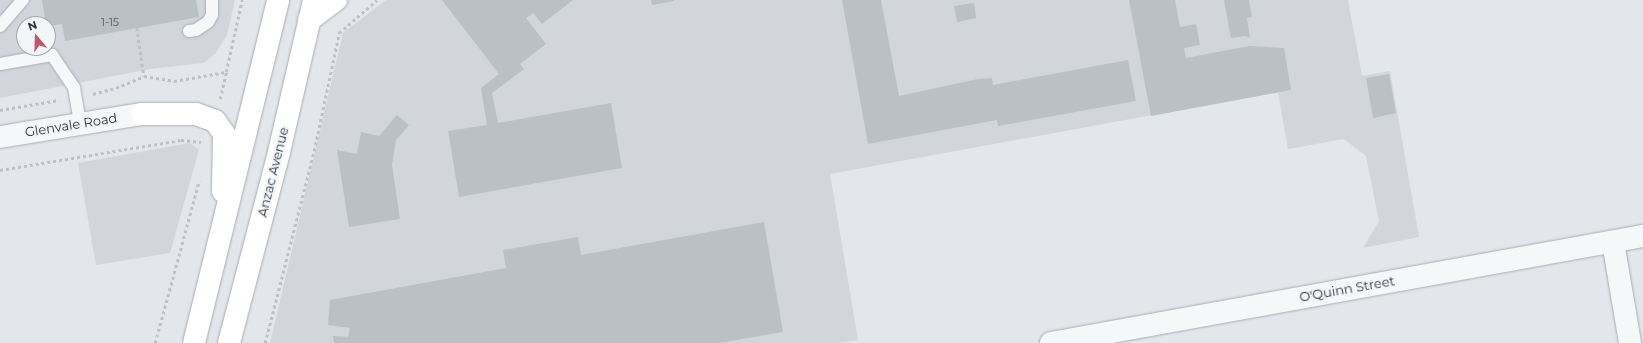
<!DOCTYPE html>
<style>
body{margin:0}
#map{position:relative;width:1643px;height:343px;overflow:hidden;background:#e3e6ea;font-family:Montserrat,sans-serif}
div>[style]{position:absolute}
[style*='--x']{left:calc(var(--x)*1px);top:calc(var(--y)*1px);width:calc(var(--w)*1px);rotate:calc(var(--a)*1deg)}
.built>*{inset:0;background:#d2d5dc}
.building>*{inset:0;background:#bbbfc6}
.path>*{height:2.5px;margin-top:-1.25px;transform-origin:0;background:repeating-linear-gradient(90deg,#bec0c5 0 3px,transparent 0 6px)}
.roads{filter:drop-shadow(0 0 1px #a9adb4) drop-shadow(0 0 1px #a9adb4)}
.service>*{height:12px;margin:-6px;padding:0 6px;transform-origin:6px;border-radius:6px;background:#f6f7f9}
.minor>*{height:22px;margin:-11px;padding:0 11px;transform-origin:11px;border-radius:11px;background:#f6f7f9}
.trunk>*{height:22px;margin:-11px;padding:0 11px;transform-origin:11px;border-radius:11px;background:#fff}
span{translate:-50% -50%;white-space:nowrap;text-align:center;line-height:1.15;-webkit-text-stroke:4px #f3f5f7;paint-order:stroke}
.number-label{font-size:11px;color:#505762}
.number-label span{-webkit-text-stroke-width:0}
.street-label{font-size:13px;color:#2d3441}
.north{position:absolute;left:16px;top:16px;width:40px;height:40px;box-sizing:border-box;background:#f3f5f7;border:1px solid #a4a8ae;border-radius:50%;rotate:341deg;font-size:11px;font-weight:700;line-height:16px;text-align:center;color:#2d3441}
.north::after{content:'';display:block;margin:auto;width:14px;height:18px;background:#c15666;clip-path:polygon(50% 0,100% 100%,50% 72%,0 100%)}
</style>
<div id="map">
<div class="built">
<div style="clip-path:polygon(evenodd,0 0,235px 0,227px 35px,215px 54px,203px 63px,150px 69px,0 98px,0 0,24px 24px,48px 24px,48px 48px,24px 48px,24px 24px)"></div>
<div style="clip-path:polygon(386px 0,1348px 0,1362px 76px,1390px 71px,1419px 237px,1363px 248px,1379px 221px,1366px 156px,1344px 139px,1288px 149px,1278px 92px,830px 174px,858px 340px,840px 343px,270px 343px,343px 33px)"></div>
<div style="clip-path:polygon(190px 143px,199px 150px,170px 253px,96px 265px,78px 163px)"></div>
</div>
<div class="building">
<div style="clip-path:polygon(42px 0,196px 0,199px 17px,65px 41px,62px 24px,48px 26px,46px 24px)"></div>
<div style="clip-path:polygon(442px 0,573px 0,542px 24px,533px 13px,526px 18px,546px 44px,520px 64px,524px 69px,492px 93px,498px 123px,611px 103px,622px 168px,459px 197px,448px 131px,487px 125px,481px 88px,499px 74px)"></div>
<div style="clip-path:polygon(651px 0,674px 0,674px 1px,652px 5px)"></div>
<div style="clip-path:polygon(842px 0,881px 0,899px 96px,978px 79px,992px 78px,993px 85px,1128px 60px,1136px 101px,998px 126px,997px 120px,868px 144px)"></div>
<div style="clip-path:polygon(1129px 0,1175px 0,1180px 27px,1196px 24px,1200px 45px,1184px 48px,1186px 58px,1249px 46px,1284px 48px,1291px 90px,1151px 116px)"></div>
<div style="clip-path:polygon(1224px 0,1249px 0,1252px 17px,1247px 18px,1250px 38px,1245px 36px,1231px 38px)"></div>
<div style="clip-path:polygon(974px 3px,976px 18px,957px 22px,954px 6px)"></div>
<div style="clip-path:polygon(1389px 74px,1396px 113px,1373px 118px,1366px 78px)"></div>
<div style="clip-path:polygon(397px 115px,409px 125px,396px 140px,392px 165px,400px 219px,349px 227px,337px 150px,357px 154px,361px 132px,379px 136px)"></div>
<div style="clip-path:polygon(764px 222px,783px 332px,719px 343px,334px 343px,333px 336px,348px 337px,350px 328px,328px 325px,330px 300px,506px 268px,503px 250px,578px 237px,581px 255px)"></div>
</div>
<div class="path">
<div style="--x:137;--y:28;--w:49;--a:81.7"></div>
<div style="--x:93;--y:94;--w:24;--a:-15"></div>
<div style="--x:116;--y:88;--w:30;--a:-23"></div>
<div style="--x:144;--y:76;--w:30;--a:9"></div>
<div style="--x:174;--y:81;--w:53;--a:-9.8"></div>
<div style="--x:226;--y:72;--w:74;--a:-77.5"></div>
<div style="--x:220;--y:99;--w:28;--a:-77"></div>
<div style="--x:0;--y:110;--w:60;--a:-9.6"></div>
<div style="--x:0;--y:170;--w:183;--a:-9.4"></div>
<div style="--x:181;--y:140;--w:20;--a:6"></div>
<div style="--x:155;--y:343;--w:168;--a:-74.8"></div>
<div style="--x:265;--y:343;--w:198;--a:-75.7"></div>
<div style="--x:314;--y:151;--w:121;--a:-78"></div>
<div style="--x:339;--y:33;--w:50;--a:-41"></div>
</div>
<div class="roads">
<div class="service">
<div style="--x:0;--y:26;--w:35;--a:-49"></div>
<div style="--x:189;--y:31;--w:7;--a:-8"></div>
<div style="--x:196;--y:30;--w:14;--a:-34"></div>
<div style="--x:208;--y:22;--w:8;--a:-60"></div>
<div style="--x:212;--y:15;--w:15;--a:-90"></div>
<div style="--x:0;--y:64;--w:53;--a:-9.8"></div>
<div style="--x:52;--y:55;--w:40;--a:56"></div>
<div style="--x:74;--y:88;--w:36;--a:80"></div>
</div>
<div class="minor">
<div style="--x:0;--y:137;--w:144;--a:-9.2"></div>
<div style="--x:1613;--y:242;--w:102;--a:80.4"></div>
<div style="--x:1051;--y:343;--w:602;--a:-10.25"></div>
</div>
<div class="trunk">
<div style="--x:309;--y:20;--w:34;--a:-37"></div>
<div style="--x:142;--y:114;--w:54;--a:0"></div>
<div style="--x:196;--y:114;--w:20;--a:20"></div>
<div style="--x:215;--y:121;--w:16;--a:55"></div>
<div style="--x:224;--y:134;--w:57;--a:91"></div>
<div style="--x:194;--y:343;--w:353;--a:-76.2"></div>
<div style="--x:229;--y:343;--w:197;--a:-75.3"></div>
<div style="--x:279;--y:152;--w:156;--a:-77"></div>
</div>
</div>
<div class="number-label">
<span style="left:110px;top:22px">1-15</span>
</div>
<div class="street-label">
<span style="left:71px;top:125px;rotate:-9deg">Glenvale Road</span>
<span style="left:273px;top:172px;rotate:-76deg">Anzac Avenue</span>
<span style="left:1347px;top:289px;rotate:-10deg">O'Quinn Street</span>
</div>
<div class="north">N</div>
</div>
